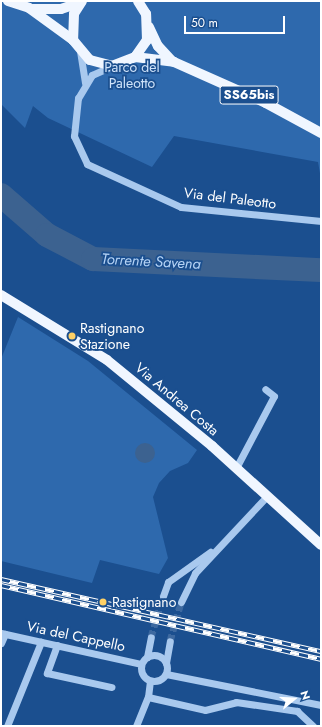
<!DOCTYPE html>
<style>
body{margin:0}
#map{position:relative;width:322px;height:727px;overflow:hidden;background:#1b4f8f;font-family:Jost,sans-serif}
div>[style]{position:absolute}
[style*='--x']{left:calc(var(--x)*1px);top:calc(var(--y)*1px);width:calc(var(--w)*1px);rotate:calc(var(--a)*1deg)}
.green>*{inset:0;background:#2e69ad}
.water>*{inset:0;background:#3c6290}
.round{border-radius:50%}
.river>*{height:24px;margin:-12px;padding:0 12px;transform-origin:12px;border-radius:12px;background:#3c6290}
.minor-tunnel>*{height:7px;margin-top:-3.5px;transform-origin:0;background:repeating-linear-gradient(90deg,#3d69a0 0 7px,transparent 0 10.5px)}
.minor>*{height:7px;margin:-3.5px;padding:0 3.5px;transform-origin:3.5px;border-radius:3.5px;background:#a9c9ee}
.minor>.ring{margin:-3.5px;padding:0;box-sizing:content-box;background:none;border:7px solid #a9c9ee;border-radius:50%}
.major>*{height:10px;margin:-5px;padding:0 5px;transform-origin:5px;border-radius:5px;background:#f0f6ff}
.rail>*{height:4.5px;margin-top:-2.25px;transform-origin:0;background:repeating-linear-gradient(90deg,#1b4f8f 0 9px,#fff 0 18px);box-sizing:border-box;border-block:1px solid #fff}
.dots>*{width:11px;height:11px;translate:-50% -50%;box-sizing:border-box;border:2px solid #1b4f8f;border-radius:50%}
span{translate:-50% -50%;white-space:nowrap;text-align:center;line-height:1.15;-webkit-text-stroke:3.5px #1b4f8f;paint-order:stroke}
.shield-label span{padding:1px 3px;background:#1b4f8f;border:1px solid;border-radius:3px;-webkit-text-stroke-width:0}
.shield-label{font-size:13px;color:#fff;font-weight:700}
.park-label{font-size:14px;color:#cfe3fa}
.street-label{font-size:14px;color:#fff}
.poi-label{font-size:14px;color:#fff}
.left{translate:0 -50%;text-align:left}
.water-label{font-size:15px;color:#b5d3f5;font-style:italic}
.frame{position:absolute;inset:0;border:2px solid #fff;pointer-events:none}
.north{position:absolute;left:274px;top:679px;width:40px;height:40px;-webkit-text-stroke:3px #1b4f8f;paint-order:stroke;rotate:72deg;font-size:11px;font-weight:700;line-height:16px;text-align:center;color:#fff}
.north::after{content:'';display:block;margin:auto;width:14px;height:18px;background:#fff;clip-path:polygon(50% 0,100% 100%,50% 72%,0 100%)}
.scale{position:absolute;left:184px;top:16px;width:101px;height:18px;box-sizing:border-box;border:2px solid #fff;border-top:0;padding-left:5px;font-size:12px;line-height:14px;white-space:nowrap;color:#fff;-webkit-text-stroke:3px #1b4f8f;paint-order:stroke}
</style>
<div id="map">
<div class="green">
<div style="clip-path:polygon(1px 1px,321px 1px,321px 179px,318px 162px,174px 136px,152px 167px,48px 118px,33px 106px,25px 128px,1px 104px)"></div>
<div style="clip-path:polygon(18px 317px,88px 361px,197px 450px,188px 463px,170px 471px,159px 483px,153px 497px,168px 558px,159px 574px,100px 560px,92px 583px,1px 561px,1px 359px)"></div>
</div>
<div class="water">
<div class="round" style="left:135px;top:443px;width:20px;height:20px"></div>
</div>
<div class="river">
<div style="--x:1;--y:195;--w:61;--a:41"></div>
<div style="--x:47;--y:235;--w:52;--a:27.6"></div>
<div style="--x:93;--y:259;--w:228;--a:2.8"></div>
</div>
<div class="minor-tunnel">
<div style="--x:151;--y:637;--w:43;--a:-73.7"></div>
<div style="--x:170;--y:641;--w:41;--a:-74.2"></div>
</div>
<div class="minor">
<div style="--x:80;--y:51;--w:32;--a:81"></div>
<div style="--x:112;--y:66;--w:22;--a:156"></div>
<div style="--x:92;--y:75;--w:27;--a:121"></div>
<div style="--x:78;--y:98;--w:38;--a:96"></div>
<div style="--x:74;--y:136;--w:31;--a:65"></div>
<div style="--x:87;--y:164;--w:103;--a:24.6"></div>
<div style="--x:181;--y:207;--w:141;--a:5.7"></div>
<div style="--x:236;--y:468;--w:81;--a:-62.2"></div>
<div style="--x:274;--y:396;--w:11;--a:-142"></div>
<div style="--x:163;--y:596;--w:15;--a:-70"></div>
<div style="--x:168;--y:582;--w:52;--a:-35.5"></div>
<div style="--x:181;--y:602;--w:32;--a:-64"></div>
<div style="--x:195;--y:573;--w:105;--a:-46.9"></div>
<div style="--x:1;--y:633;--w:143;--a:12.5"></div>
<div style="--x:1;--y:643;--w:10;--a:-66"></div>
<div style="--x:57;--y:645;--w:30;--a:110"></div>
<div style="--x:47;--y:673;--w:66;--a:12.3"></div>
<div class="ring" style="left:141px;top:655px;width:19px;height:19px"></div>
<div style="--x:147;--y:657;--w:20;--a:-79"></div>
<div style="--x:166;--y:663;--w:22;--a:-80"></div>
<div style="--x:166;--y:674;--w:158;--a:11.3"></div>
<div style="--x:148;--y:697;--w:58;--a:12.8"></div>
<div style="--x:205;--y:710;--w:32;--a:-14"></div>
<div style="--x:236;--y:702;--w:62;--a:8.4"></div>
<div style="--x:297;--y:711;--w:22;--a:43"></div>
<div style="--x:7;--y:726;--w:91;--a:-68"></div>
<div style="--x:136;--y:726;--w:31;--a:-68"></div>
<div style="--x:148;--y:697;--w:16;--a:-83"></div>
</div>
<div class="major">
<div style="--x:8;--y:1;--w:22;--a:18"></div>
<div style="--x:29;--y:8;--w:54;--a:36"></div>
<div style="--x:82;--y:1;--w:15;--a:122"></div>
<div style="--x:74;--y:14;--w:26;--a:92"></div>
<div style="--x:73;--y:40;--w:26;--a:50"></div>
<div style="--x:90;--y:60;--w:23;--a:15"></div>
<div style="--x:112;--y:66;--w:25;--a:-21"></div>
<div style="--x:135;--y:57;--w:21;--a:-55"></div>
<div style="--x:147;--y:40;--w:26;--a:-92"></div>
<div style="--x:146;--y:14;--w:15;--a:-122"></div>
<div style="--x:33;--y:9;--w:28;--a:0"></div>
<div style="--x:61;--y:9;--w:21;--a:-19"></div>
<div style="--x:149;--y:27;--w:21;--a:65"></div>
<div style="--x:158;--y:46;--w:21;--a:47"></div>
<div style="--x:135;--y:57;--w:39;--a:7"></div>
<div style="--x:174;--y:62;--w:101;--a:24"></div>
<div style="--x:266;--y:103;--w:63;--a:28.6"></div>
<div style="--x:1;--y:295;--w:124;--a:31.5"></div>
<div style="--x:107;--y:360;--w:136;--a:39.3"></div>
<div style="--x:212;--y:446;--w:147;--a:42.2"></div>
</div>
<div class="rail">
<div style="--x:1;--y:579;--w:328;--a:12.7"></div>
<div style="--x:1;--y:585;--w:328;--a:13"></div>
</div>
<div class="dots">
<div style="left:72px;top:336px;background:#ffd166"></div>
<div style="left:103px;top:602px;background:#ffd166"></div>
</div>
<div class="shield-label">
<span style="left:249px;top:95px">SS65bis</span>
</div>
<div class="park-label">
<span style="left:132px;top:75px">Parco del<br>Paleotto</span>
</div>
<div class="street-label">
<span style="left:230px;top:198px;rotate:7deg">Via del Paleotto</span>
<span style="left:177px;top:399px;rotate:40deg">Via Andrea Costa</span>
<span style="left:76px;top:636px;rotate:12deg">Via del Cappello</span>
</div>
<div class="poi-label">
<span class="left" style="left:80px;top:336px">Rastignano<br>Stazione</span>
<span class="left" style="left:112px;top:602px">Rastignano</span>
</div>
<div class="water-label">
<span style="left:151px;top:262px;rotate:3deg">Torrente Savena</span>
</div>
<div class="frame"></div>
<div class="north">N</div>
<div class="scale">50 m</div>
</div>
